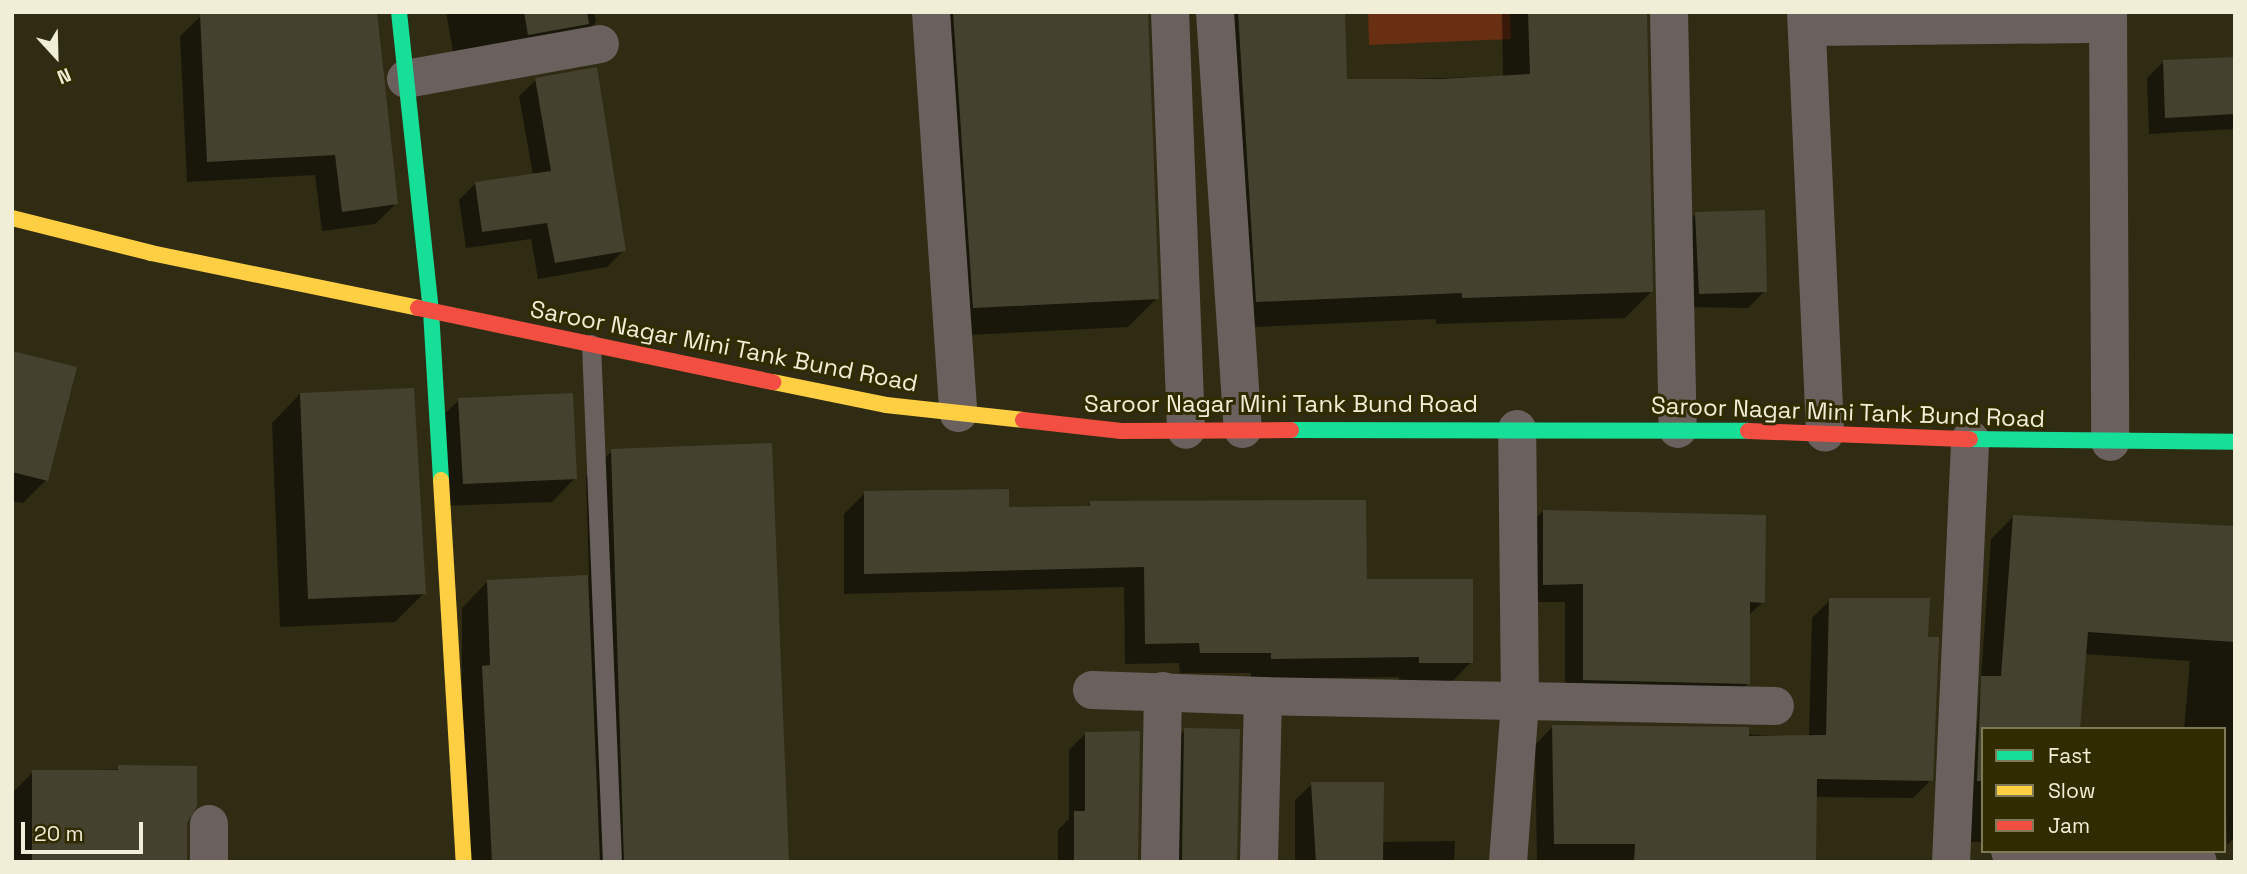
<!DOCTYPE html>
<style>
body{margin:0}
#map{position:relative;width:2247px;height:874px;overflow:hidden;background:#2f2c13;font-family:"Space Grotesk",sans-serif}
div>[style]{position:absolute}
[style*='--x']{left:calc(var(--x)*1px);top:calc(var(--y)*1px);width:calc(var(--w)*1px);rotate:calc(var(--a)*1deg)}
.green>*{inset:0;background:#692f13}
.shadow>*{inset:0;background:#0007}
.building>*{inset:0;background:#44422f}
.lane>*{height:19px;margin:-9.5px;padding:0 9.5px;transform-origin:9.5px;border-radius:9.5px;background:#6a615f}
.street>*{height:38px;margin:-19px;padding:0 19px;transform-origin:19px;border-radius:19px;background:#6a615f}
.fast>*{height:16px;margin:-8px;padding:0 8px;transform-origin:8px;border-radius:8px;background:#16e098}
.slow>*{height:16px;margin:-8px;padding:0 8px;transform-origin:8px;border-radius:8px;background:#ffcf43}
.jam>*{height:16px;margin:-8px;padding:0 8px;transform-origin:8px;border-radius:8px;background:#f24e42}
span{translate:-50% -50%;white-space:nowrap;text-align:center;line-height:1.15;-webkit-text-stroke:6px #312b00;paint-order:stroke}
.street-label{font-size:24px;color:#f1eed7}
.frame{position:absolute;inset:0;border:14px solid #f1eed7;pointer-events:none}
.legend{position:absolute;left:1981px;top:727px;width:245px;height:126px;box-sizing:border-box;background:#312b00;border:2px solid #7e7956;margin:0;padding:9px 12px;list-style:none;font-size:21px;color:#f1eed7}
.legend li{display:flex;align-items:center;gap:14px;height:35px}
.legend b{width:35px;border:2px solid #7e7956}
.north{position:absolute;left:21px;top:21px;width:70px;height:70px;-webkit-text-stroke:5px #312b00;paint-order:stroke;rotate:158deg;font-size:19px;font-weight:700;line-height:28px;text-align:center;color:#f1eed7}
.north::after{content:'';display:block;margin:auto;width:24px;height:32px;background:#f1eed7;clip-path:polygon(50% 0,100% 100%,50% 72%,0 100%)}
.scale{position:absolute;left:21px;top:822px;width:122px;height:32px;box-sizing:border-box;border:4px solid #f1eed7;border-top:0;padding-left:9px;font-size:21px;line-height:24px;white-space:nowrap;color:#f1eed7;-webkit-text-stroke:5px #312b00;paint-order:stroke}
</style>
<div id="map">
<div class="green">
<div style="clip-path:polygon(1368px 12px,1510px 12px,1511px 39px,1369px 45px)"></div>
</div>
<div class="shadow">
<div style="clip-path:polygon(376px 12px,396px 204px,375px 224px,322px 231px,315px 175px,187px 182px,180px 36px,201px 16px)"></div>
<div style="clip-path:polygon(446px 12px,594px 12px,596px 22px,579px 38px,454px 57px)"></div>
<div style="clip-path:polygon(926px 12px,1146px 12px,1157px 298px,1128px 327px,945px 336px)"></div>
<div style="clip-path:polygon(1212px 12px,1343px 12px,1345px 81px,1503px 76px,1502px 12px,1646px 12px,1651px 292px,1625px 318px,1436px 324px,1436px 319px,1230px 328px)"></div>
<div style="clip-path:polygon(2235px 59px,2234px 129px,2149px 134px,2147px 78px,2164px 61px)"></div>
<div style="clip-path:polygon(536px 80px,624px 250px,607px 267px,538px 279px,531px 239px,466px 248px,459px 200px,476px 183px,533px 175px,519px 96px)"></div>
<div style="clip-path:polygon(1696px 214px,1765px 291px,1748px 308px,1683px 307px,1679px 230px)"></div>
<div style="clip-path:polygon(12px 353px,46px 480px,23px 503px,12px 501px)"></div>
<div style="clip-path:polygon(300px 394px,424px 593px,395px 622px,280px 627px,272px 423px)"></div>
<div style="clip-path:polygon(459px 400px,575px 478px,552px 502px,440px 506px,435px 423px)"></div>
<div style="clip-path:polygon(612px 451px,787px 862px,462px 862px,462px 608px,488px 581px,589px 577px,586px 477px)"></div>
<div style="clip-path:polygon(865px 493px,1008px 509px,1086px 508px,1091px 503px,1365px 581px,1471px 662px,1451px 683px,1399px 683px,1399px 677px,1251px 679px,1251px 673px,1180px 673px,1179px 663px,1125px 664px,1124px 587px,844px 594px,844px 514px)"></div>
<div style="clip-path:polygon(1543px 511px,1763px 602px,1748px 616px,1748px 683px,1729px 701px,1565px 698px,1565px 602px,1526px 602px,1525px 530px)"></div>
<div style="clip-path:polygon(2013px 517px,2235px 527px,2235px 837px,2227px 845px,2224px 729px,2184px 729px,2190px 661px,2085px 654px,1983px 729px,1983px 842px,1969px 842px,1991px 539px)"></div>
<div style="clip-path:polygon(1830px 600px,1926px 639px,1931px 780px,1913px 798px,1815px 797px,1814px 862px,1537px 862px,1535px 745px,1552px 727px,1809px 737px,1812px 618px)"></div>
<div style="clip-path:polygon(1185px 730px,1235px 862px,1166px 862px,1168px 747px)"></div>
<div style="clip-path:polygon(1086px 733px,1136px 862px,1058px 862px,1058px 830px,1069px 819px,1069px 750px)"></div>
<div style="clip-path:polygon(195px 767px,185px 824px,185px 862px,12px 862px,12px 793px,33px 772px)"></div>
<div style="clip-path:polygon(1312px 784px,1382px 842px,1455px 841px,1454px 862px,1295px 862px,1295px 800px)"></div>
</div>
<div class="building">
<div style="clip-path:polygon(377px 12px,398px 204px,342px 212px,335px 155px,207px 162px,200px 14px)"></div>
<div style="clip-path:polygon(524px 12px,587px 12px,589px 24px,528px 35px)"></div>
<div style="clip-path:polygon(953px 12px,1148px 12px,1159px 299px,973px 308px)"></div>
<div style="clip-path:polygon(1238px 12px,1345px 12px,1347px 79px,1440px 79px,1530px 74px,1528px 12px,1647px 12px,1653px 292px,1462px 298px,1462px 293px,1256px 302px)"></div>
<div style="clip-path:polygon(2235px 57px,2235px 114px,2165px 118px,2163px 60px)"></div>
<div style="clip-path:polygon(597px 67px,626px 251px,555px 263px,547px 223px,482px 232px,475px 182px,551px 171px,535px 78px)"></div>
<div style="clip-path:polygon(1765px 210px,1767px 292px,1699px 294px,1695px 212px)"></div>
<div style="clip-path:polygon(12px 351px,77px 367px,48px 481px,12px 472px)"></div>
<div style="clip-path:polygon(414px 388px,426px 594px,308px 599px,300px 393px)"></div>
<div style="clip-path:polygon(573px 393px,577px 479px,463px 484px,458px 398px)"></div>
<div style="clip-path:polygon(772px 443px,789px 862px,624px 862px,611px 449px)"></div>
<div style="clip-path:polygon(1009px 489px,1009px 507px,1090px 506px,1090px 501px,1366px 500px,1367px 579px,1473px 579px,1473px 663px,1419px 663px,1419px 657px,1271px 659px,1271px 653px,1200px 653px,1199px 643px,1145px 644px,1144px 567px,864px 574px,864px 491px)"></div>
<div style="clip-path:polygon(1543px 510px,1766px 515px,1765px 603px,1750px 602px,1750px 684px,1583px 680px,1583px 584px,1543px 585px)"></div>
<div style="clip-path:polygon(2013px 515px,2235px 526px,2235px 642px,2088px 632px,2080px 729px,1983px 729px,1983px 781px,1977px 781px,1981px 676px,2001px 676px)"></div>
<div style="clip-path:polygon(588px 575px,600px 862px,492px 862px,482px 666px,490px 665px,487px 580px)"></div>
<div style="clip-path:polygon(1829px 598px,1930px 598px,1928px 637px,1939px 637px,1933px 781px,1817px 779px,1816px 862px,1634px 862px,1635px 844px,1554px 844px,1552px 725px,1749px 727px,1749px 736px,1826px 735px)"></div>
<div style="clip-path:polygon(1184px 728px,1240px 729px,1237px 862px,1182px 862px)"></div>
<div style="clip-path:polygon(1140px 731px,1138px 862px,1074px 862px,1074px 811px,1085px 811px,1085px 732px)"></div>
<div style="clip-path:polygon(118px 765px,197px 766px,197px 806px,187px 823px,187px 862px,32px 862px,32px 770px,118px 770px)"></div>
<div style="clip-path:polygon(1311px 782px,1384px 782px,1383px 862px,1316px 862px)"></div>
</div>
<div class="lane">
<div style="--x:591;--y:344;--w:518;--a:87.68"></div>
</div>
<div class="street">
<div style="--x:931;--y:12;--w:402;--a:86.1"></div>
<div style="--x:1170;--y:12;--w:418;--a:87.8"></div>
<div style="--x:1215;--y:12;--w:418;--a:86.2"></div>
<div style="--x:1669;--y:12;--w:417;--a:88.8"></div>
<div style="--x:1806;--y:12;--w:421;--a:87.4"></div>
<div style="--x:2108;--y:12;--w:430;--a:89.7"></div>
<div style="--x:1807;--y:27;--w:301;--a:-0.6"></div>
<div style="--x:406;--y:79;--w:197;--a:-10.2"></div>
<div style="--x:1092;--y:690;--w:171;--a:2"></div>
<div style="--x:209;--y:824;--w:38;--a:90"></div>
<div style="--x:2010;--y:851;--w:188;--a:3.3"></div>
<div style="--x:1160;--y:862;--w:171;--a:-89"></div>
<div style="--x:1259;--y:862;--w:166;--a:-88.6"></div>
<div style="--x:1263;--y:696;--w:512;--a:1.12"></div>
<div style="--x:1508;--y:862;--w:161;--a:-85.7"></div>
<div style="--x:1520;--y:701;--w:272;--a:-90.6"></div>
<div style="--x:1951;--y:862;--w:423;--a:-87.4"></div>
</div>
<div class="fast">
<div style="--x:399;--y:12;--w:301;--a:83.9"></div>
<div style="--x:431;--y:311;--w:169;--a:86.6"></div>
<div style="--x:1291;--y:430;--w:457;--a:0.1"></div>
<div style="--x:1970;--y:439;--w:265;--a:0.6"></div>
</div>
<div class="slow">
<div style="--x:12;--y:218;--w:143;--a:14.1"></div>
<div style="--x:151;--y:253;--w:273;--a:11.6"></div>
<div style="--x:773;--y:382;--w:115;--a:11.5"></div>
<div style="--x:886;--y:405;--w:138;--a:6.2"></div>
<div style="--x:441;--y:480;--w:383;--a:86.6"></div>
</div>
<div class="jam">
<div style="--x:418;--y:308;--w:363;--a:11.8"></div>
<div style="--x:1023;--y:420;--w:99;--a:6.4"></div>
<div style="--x:1121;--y:431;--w:170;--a:-0.3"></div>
<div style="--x:1748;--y:431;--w:222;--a:2.1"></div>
</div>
<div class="street-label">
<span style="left:724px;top:346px;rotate:11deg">Saroor Nagar Mini Tank Bund Road</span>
<span style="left:1281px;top:404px">Saroor Nagar Mini Tank Bund Road</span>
<span style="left:1848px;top:412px;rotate:2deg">Saroor Nagar Mini Tank Bund Road</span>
</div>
<div class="frame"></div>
<ul class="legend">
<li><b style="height:9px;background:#16e098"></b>Fast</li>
<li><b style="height:9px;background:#ffcf43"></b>Slow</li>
<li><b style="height:9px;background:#f24e42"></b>Jam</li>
</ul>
<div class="north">N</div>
<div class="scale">20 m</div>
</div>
